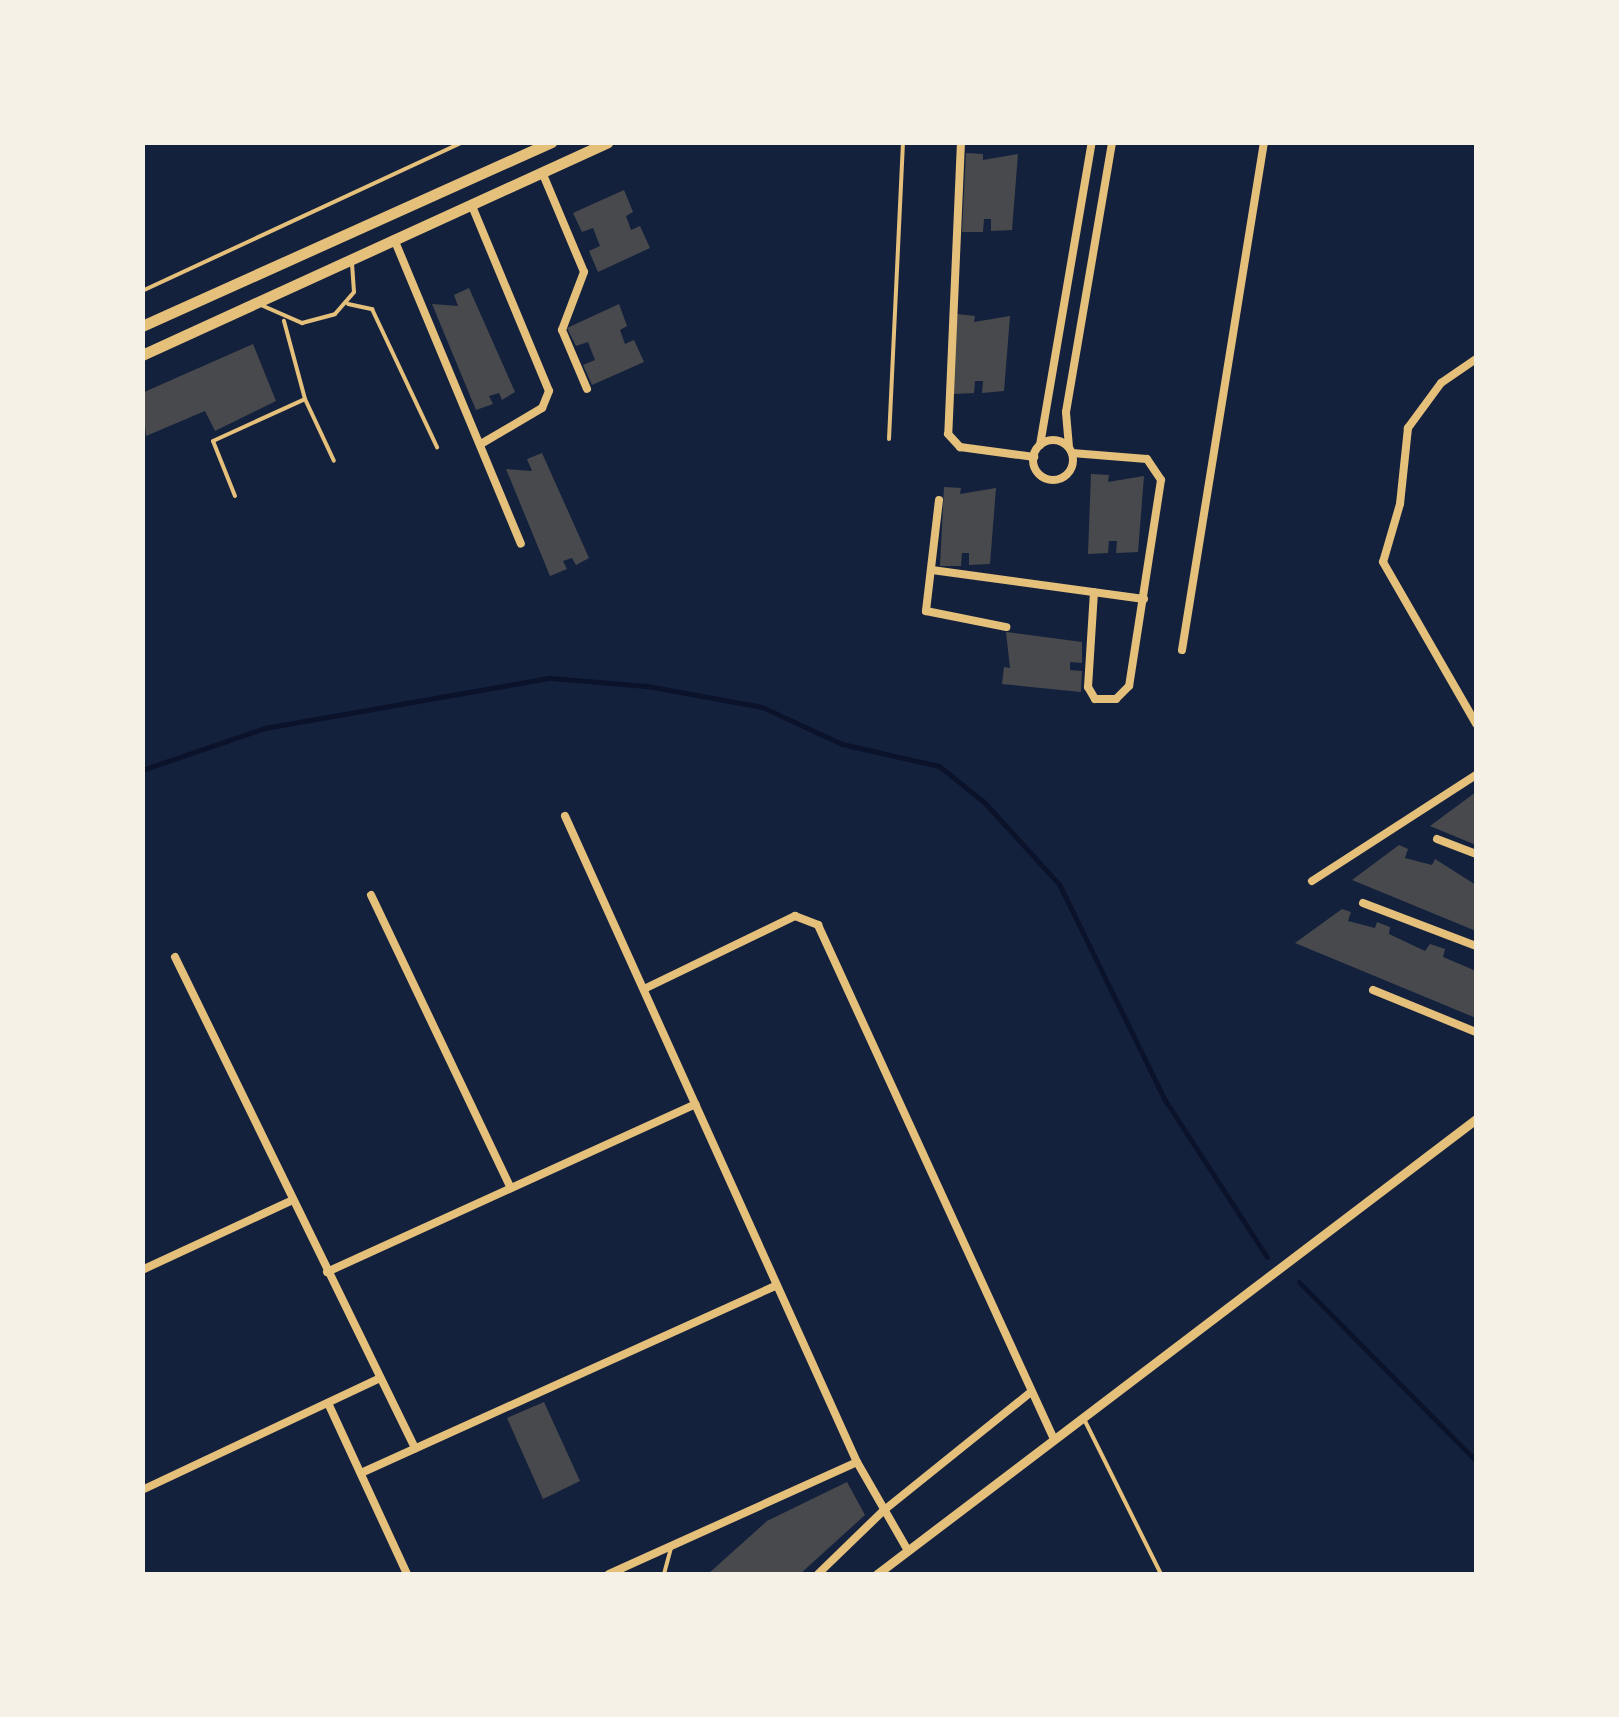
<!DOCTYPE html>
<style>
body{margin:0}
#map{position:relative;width:1619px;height:1717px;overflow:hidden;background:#14213d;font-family:"Source Serif 4",serif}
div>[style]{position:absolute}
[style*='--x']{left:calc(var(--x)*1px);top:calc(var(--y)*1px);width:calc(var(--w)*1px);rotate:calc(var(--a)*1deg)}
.stream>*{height:5px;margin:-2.5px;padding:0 2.5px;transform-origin:2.5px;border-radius:2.5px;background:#0b132b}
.building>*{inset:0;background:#48494c}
.service>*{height:4px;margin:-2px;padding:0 2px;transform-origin:2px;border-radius:2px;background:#e5c07b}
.minor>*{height:8px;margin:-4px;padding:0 4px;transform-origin:4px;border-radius:4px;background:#e5c07b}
.minor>.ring{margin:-4px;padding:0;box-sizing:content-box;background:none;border:8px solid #e5c07b;border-radius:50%}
.tertiary>*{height:9px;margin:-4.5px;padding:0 4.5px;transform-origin:4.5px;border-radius:4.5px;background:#e5c07b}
.primary>*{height:11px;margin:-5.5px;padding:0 5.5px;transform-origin:5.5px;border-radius:5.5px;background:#e5c07b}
span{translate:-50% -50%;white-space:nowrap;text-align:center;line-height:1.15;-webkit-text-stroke:9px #f6f1e7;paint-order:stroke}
.frame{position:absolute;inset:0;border:145px solid #f6f1e7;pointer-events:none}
</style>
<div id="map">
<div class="stream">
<div style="--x:142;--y:770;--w:130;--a:-18.9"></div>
<div style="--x:265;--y:728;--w:289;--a:-10"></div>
<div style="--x:550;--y:678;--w:97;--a:4.7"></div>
<div style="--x:647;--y:686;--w:117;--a:10.3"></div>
<div style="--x:762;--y:707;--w:88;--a:24.8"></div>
<div style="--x:842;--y:744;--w:99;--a:12.8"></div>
<div style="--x:939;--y:766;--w:58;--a:38.7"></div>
<div style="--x:984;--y:802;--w:111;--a:47.6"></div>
<div style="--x:1059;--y:884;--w:241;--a:63.9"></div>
<div style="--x:1165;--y:1100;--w:187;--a:57"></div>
<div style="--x:1299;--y:1282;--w:252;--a:45.3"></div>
</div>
<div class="building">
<div style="clip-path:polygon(966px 153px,983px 154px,983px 160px,1018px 154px,1012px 230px,991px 231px,991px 219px,984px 219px,983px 232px,962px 232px)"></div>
<div style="clip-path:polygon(624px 190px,633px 212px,626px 216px,631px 230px,640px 226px,650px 248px,598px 272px,589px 251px,600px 246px,593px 228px,582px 232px,573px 213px)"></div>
<div style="clip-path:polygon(469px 288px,515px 392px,502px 400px,499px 393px,489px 396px,493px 404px,476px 410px,432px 304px,458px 306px,454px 295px)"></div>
<div style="clip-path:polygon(619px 304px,627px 326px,620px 330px,625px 344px,634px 340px,644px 362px,592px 385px,583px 365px,595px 360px,588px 342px,576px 346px,567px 328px)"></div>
<div style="clip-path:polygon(957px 314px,975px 316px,974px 322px,1010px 316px,1004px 391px,982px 393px,983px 381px,975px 381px,974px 393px,953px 394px)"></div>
<div style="clip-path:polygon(253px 344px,276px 401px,215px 431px,205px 411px,146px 436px,142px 393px)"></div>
<div style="clip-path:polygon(542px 453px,589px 558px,576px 565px,572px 558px,563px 561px,567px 569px,550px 576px,506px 469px,532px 471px,527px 459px)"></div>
<div style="clip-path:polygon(1091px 474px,1109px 475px,1108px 482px,1144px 476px,1138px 552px,1116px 553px,1117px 541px,1109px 541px,1108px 553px,1088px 554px)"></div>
<div style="clip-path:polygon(944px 487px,961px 488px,960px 494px,996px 488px,990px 564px,969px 565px,969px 553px,962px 553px,961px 566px,940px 566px)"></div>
<div style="clip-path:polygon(1006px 632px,1082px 642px,1082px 663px,1070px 662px,1070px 670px,1082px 671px,1081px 692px,1002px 684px,1004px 667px,1010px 668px)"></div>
<div style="clip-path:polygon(1476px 792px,1476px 845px,1430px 826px)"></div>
<div style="clip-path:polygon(1399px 845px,1408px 849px,1405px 858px,1432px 865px,1435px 859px,1476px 885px,1476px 931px,1352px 880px)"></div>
<div style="clip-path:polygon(1342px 909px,1351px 912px,1348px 921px,1375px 928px,1377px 922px,1390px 927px,1389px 934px,1425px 951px,1430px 944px,1445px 949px,1443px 957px,1476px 971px,1476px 1018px,1295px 943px)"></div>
<div style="clip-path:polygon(544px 1402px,580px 1481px,543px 1499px,507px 1418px)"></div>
<div style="clip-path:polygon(847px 1482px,865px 1515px,800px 1574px,708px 1574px,767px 1521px)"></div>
</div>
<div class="service">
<div style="--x:142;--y:291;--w:354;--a:-24.9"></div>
<div style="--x:348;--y:304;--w:25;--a:12"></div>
<div style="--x:372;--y:309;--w:153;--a:64.8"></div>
<div style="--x:261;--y:305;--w:45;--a:23.7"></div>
<div style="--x:302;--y:323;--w:34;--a:-15"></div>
<div style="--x:335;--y:314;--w:29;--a:-49"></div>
<div style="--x:354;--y:292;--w:29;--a:-94"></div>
<div style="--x:305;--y:399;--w:68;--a:64.9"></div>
<div style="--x:889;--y:439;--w:297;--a:-87.3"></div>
<div style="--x:235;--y:496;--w:59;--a:-111.8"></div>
<div style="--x:213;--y:441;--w:101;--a:-24.5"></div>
<div style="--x:305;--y:399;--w:81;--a:-105.1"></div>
<div style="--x:1084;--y:1419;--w:173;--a:63.6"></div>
<div style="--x:664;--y:1574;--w:28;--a:-75"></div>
</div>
<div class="minor">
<div style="--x:961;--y:142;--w:292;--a:92.5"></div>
<div style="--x:948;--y:434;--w:18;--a:47"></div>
<div style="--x:960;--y:447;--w:75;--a:7.7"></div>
<div style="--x:542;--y:172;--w:108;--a:67.2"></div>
<div style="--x:584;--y:272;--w:62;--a:110.8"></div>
<div style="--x:562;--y:330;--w:64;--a:67"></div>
<div style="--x:472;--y:206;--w:200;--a:67.4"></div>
<div style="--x:549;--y:391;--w:18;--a:112"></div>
<div style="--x:542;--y:408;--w:71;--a:149.5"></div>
<div style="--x:394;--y:239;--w:330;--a:67.4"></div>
<div style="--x:1476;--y:359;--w:42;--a:145.6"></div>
<div style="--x:1441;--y:383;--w:56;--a:126.3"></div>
<div style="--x:1408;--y:428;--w:76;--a:96"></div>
<div style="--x:1400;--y:504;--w:60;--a:106.3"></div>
<div style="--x:1383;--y:562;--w:187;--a:60.1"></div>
<div class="ring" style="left:1033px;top:440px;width:32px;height:32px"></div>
<div style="--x:1040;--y:445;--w:307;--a:-80.3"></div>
<div style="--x:1069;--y:447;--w:35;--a:-95"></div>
<div style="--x:1066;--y:412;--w:274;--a:-80.3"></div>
<div style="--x:1072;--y:453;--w:75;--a:4.6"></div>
<div style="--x:1147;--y:459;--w:25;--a:56"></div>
<div style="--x:1161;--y:480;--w:208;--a:98.8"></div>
<div style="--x:1129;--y:686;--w:18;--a:135"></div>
<div style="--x:1116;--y:699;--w:21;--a:180"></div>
<div style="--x:1095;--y:699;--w:14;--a:-120"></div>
<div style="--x:1088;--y:687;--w:95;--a:-86.4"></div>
<div style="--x:939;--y:500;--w:112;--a:96.7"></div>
<div style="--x:926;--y:611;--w:82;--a:11.3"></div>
<div style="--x:932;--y:570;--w:214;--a:7.8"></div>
<div style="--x:1182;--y:650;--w:515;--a:-80.83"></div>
<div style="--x:565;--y:816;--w:709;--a:65.68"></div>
<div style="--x:857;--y:1462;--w:100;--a:60.1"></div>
<div style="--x:1437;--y:839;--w:42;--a:21"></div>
<div style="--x:1312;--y:881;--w:195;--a:-32.9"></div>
<div style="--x:371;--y:895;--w:322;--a:64.5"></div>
<div style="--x:1363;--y:903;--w:121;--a:20.8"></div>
<div style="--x:175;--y:957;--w:547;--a:63.95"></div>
<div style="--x:644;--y:989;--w:168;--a:-25.8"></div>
<div style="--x:795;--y:916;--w:25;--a:21"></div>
<div style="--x:818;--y:925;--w:563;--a:65.35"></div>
<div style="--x:1373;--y:990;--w:111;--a:22.2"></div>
<div style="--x:142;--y:1270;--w:166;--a:-24.9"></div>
<div style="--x:327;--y:1272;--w:405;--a:-24.5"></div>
<div style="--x:328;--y:1403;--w:188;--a:65.2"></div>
<div style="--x:361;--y:1473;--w:455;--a:-24.3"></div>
<div style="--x:142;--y:1490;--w:263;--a:-25.2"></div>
<div style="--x:609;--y:1574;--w:272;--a:-24.3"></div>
<div style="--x:818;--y:1574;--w:91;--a:-44.1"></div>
<div style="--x:883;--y:1511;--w:190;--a:-38.8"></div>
</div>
<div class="tertiary">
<div style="--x:877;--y:1574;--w:752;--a:-37.22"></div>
</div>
<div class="primary">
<div style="--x:142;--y:326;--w:449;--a:-24.2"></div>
<div style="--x:142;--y:355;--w:512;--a:-24.56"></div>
</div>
<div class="frame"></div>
</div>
